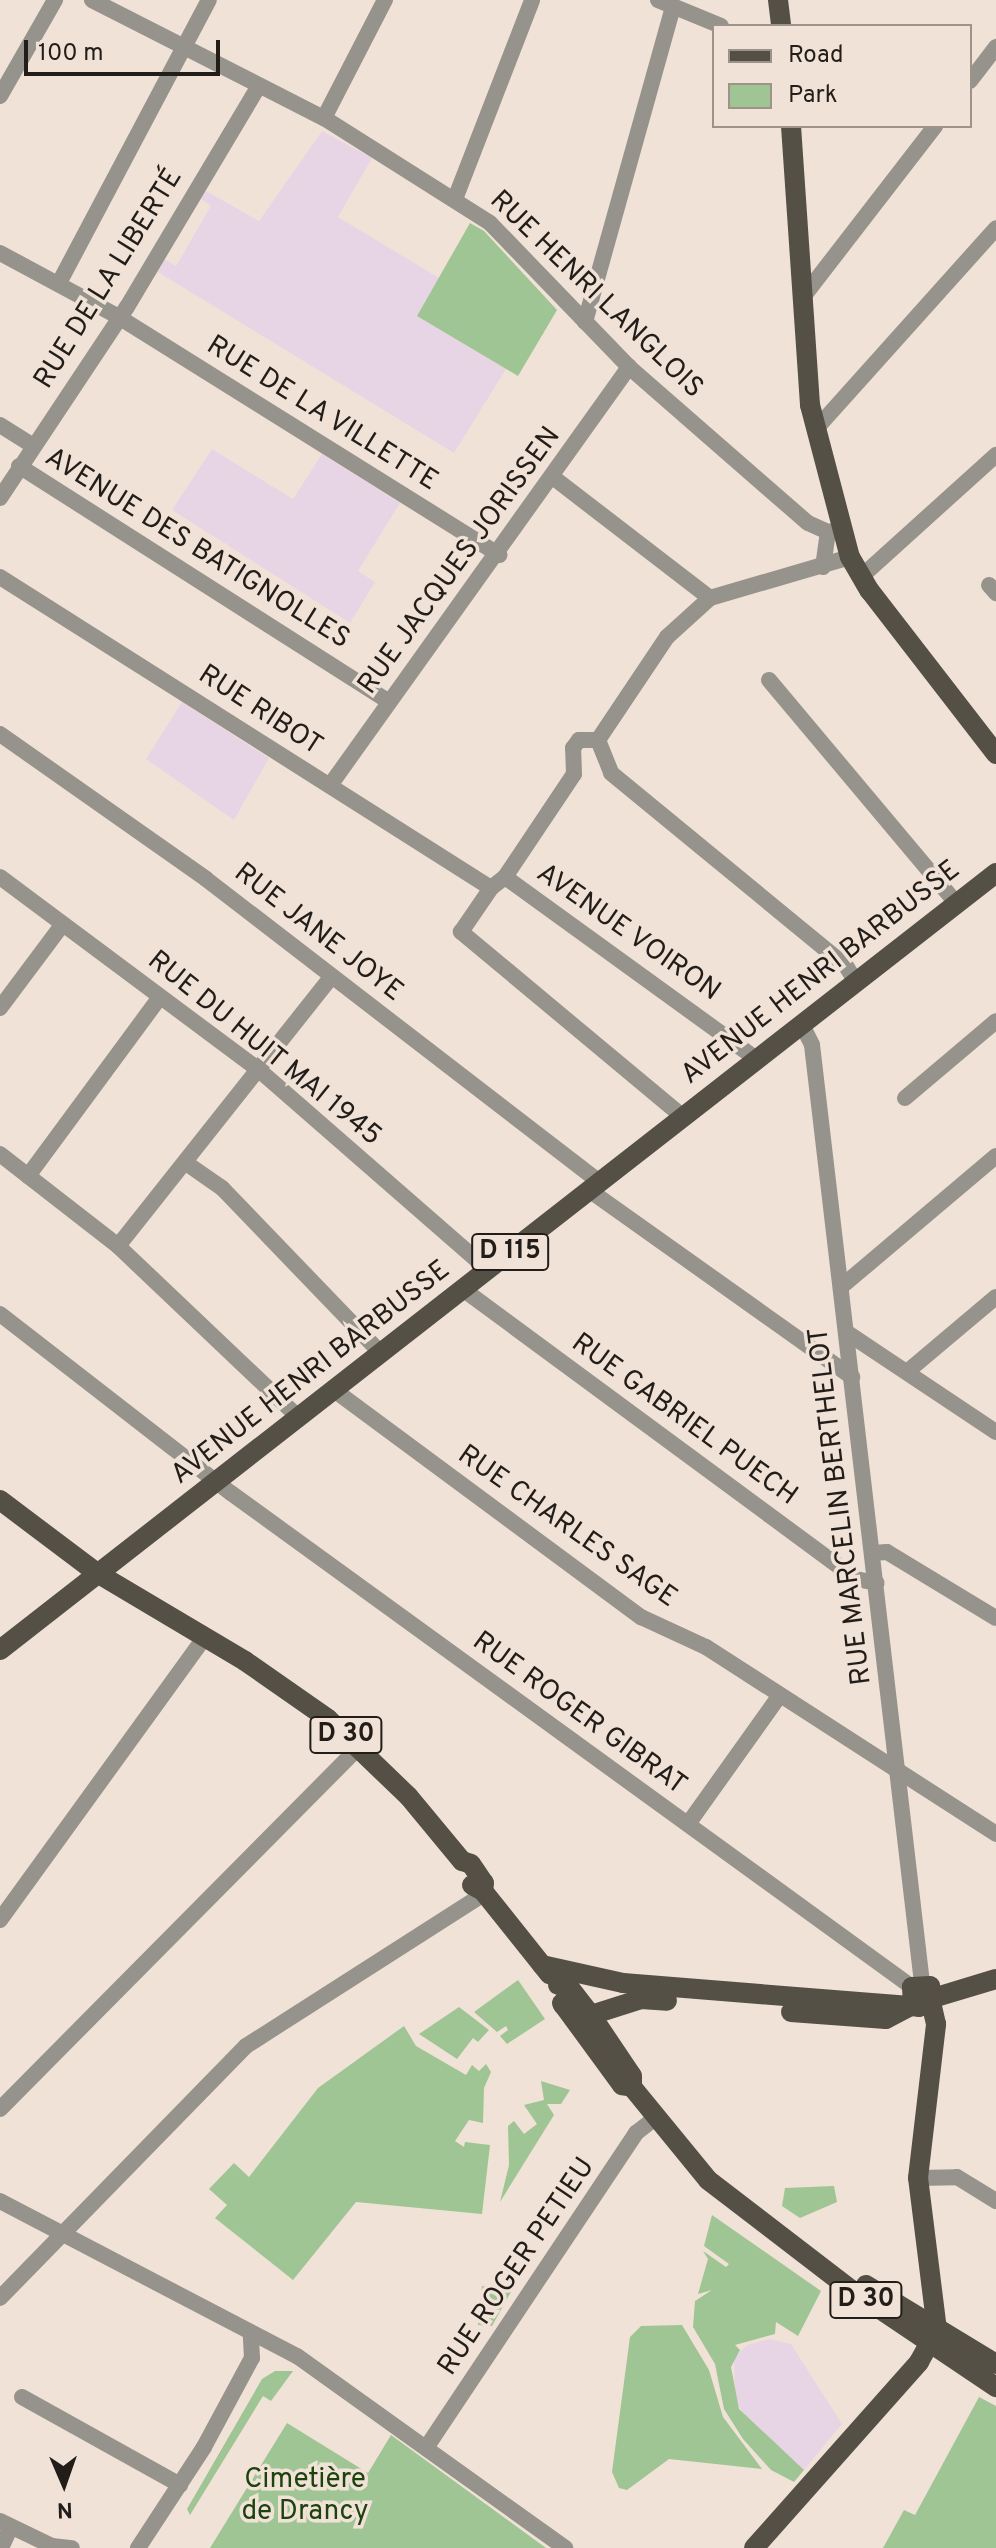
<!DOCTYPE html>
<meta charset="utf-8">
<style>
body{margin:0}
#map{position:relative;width:996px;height:2548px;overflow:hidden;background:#f1e2d7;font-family:Overpass,sans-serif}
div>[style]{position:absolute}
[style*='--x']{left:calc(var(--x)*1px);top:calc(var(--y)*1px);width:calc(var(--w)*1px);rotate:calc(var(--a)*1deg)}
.education>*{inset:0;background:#e7d5e5}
.green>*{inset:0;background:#9ec593}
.minor>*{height:16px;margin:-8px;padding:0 8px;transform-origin:8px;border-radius:8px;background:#95938c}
.major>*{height:20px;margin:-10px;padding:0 10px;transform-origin:10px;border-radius:10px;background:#545045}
span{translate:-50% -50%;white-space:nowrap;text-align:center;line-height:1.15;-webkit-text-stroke:7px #f1e2d7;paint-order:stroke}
.shield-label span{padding:2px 6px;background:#f1e2d7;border:2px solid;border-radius:6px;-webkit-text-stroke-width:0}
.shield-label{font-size:26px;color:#221d19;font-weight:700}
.street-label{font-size:28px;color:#221d19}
.park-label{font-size:28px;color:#1c430e}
.legend{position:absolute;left:712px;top:24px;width:260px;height:104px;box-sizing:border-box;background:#f1e2d7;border:2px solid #9e938b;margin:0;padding:10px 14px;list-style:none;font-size:24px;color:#221d19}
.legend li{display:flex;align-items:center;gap:16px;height:40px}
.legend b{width:40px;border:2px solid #9e938b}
.north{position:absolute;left:24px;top:2444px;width:80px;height:80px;-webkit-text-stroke:6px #f1e2d7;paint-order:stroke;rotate:178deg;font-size:22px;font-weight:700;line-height:32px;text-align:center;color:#221d19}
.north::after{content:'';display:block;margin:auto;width:28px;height:36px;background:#221d19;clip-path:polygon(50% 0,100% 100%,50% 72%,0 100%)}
.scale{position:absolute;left:24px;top:40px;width:196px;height:36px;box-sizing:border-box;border:4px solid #221d19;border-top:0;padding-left:10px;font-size:24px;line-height:28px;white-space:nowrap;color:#221d19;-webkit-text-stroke:6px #f1e2d7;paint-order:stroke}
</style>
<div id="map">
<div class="education">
<div style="clip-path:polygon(322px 131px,372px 158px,338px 217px,439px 278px,417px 316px,506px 369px,454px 453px,158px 272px,164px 259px,176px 266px,211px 206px,201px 199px,206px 191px,259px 221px)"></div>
<div style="clip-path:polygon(212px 449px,293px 499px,322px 454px,400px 503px,358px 571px,375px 582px,350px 623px,172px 510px)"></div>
<div style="clip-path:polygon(182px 702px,269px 758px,234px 820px,146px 759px)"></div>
<div style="clip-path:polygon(769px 2339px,791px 2344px,842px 2424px,804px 2470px,749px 2423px,735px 2400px,734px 2358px,747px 2345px)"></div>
</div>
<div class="green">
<div style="clip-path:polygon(470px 223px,484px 231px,557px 310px,518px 376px,417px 316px)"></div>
<div style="clip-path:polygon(518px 1980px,545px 2019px,507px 2044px,500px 2036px,508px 2030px,506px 2026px,497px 2032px,474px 2012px)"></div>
<div style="clip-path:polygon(459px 2007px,489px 2030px,478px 2042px,473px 2038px,457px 2059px,419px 2034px)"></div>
<div style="clip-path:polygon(404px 2026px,416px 2046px,466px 2075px,472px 2065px,479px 2071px,486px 2064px,491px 2072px,484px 2088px,483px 2123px,469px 2120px,455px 2141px,464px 2147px,465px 2142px,490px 2145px,482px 2214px,356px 2202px,293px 2280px,215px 2218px,227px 2205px,209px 2189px,234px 2163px,249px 2177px,318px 2088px)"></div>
<div style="clip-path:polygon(541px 2081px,570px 2090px,561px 2104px,547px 2104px,554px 2115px,500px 2202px,509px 2165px,508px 2126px,514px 2121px,524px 2134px,537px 2124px,524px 2105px,544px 2100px)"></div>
<div style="clip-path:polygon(834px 2186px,837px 2202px,800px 2218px,782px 2206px,785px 2188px)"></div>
<div style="clip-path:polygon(712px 2215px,821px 2291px,798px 2336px,776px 2322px,775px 2334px,735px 2345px,740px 2350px,731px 2367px,739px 2409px,804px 2470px,794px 2482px,771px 2470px,743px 2439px,724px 2409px,715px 2364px,693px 2327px,695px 2301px,712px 2290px,698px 2294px,708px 2259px,703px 2251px,726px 2267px,729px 2264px,704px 2246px)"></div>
<div style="clip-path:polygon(482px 2286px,512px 2290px,492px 2326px,478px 2325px)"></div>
<div style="clip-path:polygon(682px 2325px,709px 2370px,723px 2417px,762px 2469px,669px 2459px,627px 2490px,619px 2488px,612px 2472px,630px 2337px,641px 2326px)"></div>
<div style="clip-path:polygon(275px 2371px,293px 2371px,271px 2401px,263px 2396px,190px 2515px,187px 2509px,262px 2379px)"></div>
<div style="clip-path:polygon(979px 2397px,996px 2406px,996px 2548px,883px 2548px,904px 2510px,915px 2515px)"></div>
<div style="clip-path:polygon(287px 2423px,368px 2473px,391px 2435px,546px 2548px,210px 2548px)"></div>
</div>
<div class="minor">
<div style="--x:92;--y:0;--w:260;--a:27"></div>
<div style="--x:324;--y:118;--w:196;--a:32.3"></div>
<div style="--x:490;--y:223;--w:200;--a:46"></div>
<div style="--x:629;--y:367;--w:237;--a:41.1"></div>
<div style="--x:808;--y:523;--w:22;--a:24"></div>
<div style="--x:828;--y:532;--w:15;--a:-11"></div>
<div style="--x:658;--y:0;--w:68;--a:22.4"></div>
<div style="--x:970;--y:81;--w:43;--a:-52.6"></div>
<div style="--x:0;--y:96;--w:111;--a:-60.2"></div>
<div style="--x:324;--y:118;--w:133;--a:-62.7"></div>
<div style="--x:455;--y:199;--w:213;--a:-68.8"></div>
<div style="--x:0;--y:253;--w:133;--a:28.3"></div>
<div style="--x:117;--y:316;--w:451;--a:32"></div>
<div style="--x:59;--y:283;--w:320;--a:-62.1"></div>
<div style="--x:803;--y:297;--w:216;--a:-52.3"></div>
<div style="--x:585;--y:322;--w:327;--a:-74.4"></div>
<div style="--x:0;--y:425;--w:39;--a:32"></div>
<div style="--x:815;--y:430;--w:271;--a:-48.1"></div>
<div style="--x:19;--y:466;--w:439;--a:32.5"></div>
<div style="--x:554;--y:478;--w:197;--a:37.6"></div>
<div style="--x:0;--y:498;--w:229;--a:-56.4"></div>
<div style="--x:127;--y:307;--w:257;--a:-59.2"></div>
<div style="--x:823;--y:567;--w:35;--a:-82"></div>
<div style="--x:862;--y:576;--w:181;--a:-42.1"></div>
<div style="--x:0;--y:577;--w:581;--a:32.35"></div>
<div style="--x:989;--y:585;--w:11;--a:49"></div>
<div style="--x:769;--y:680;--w:292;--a:50"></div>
<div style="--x:0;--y:734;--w:252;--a:35.1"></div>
<div style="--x:206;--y:879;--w:496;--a:37.6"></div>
<div style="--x:598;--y:740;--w:124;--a:-56.2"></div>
<div style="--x:667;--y:637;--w:58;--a:-42.2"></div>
<div style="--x:710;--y:598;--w:146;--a:-16.3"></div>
<div style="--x:331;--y:784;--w:513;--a:-54.45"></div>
<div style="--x:0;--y:877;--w:323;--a:36.7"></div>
<div style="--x:259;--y:1070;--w:304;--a:41.1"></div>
<div style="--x:505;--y:877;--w:312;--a:35.9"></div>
<div style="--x:0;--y:1008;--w:104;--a:-53.2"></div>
<div style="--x:802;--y:1025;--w:22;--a:63"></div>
<div style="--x:812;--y:1045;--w:944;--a:83.31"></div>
<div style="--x:905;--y:1098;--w:119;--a:-40.2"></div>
<div style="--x:682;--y:1116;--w:288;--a:-140.2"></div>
<div style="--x:461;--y:932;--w:53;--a:-55.7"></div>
<div style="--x:491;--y:888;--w:18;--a:-38"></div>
<div style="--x:505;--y:877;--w:124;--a:-56.2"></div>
<div style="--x:574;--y:774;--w:26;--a:-92"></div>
<div style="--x:573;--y:748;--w:10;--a:-53"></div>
<div style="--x:579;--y:740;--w:19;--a:0"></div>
<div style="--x:598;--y:740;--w:35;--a:68"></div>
<div style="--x:611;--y:773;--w:304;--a:39.4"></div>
<div style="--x:846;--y:966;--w:19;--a:58"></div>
<div style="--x:0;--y:1154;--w:150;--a:37.9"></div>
<div style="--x:118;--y:1246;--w:248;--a:43.5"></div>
<div style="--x:186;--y:1163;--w:44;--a:34.8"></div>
<div style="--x:222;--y:1188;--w:229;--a:46.1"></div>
<div style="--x:28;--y:1176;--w:222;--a:-53.6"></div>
<div style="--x:589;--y:1190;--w:323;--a:35.4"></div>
<div style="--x:118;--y:1246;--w:343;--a:-51.6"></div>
<div style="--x:841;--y:1287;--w:203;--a:-40.2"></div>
<div style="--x:464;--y:1290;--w:487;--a:36.4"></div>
<div style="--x:856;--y:1579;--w:21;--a:11"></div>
<div style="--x:0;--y:1314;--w:292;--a:37.8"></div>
<div style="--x:231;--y:1493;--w:841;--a:35.96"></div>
<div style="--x:846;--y:1332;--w:180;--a:33.7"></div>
<div style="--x:908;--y:1371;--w:115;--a:-40.1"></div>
<div style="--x:334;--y:1390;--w:382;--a:36.5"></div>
<div style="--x:641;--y:1617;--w:72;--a:24.8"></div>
<div style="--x:706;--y:1647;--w:345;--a:32.8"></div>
<div style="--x:873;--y:1553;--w:14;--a:-4"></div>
<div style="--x:887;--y:1552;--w:127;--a:31.2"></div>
<div style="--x:688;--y:1824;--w:158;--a:-54.5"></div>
<div style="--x:0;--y:1920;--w:349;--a:-54.1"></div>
<div style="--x:0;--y:2109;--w:510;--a:-45.24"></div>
<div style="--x:918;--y:2178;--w:39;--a:-1"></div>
<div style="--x:957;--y:2177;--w:46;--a:31.6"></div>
<div style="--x:0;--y:2201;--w:335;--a:27.6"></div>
<div style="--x:297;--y:2356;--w:330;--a:35.6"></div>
<div style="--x:0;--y:2298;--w:352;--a:-45.7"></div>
<div style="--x:246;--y:2046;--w:284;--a:-32.6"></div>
<div style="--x:22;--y:2397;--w:181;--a:29.1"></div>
<div style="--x:426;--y:2448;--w:379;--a:-56.3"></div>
<div style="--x:636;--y:2133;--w:24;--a:-38"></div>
<div style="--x:0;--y:2521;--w:58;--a:25.7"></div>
<div style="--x:52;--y:2546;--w:20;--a:6"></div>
<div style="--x:1;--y:2548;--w:23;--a:-65"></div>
<div style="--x:138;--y:2548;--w:121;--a:-56.8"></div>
<div style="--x:204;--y:2447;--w:101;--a:-61.7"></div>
<div style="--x:252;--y:2358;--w:22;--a:-93"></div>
</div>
<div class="major">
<div style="--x:778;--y:0;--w:26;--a:83"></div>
<div style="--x:791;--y:126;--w:280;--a:86.1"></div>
<div style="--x:810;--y:405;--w:157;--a:75.3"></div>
<div style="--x:850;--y:557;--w:39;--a:60"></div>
<div style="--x:870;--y:591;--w:206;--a:52.3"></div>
<div style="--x:0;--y:1500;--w:121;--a:37"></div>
<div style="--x:97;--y:1573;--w:172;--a:30.7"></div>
<div style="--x:245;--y:1661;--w:101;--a:34.9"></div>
<div style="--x:328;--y:1719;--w:112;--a:43.9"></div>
<div style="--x:409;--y:1797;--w:83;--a:50.4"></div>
<div style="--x:462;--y:1861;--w:9;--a:18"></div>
<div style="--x:471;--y:1864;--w:23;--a:56"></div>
<div style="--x:484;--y:1883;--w:8;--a:97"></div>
<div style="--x:0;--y:1650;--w:1263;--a:-37.96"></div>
<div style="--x:472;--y:1885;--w:13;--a:29"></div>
<div style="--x:483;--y:1891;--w:107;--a:51.4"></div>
<div style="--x:542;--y:1965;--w:83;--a:12.5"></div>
<div style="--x:623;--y:1983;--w:297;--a:4.6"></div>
<div style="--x:919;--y:2007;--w:15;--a:-28"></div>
<div style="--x:932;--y:2000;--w:14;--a:-98"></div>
<div style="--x:930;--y:1986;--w:18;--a:177"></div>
<div style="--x:912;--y:1987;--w:17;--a:87"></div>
<div style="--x:558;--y:1985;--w:11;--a:10"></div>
<div style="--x:569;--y:1987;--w:36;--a:52"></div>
<div style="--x:591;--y:2015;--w:73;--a:56.1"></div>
<div style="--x:632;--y:2076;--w:11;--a:90"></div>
<div style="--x:632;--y:2087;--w:120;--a:50.7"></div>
<div style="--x:708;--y:2180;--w:179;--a:37.5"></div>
<div style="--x:850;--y:2289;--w:176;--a:33.9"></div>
<div style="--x:933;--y:1998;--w:66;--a:-16.8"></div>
<div style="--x:562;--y:2003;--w:102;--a:53.8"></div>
<div style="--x:622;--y:2085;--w:10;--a:11"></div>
<div style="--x:563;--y:2005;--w:30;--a:20"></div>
<div style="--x:591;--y:2015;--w:52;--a:-17.7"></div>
<div style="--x:641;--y:1999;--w:26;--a:4"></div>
<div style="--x:791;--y:2012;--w:95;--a:4.2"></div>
<div style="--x:886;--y:2019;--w:27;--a:-28"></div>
<div style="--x:866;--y:2285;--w:152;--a:31.3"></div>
<div style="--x:754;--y:2548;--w:249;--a:-48.4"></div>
<div style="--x:919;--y:2362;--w:37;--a:-61"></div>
<div style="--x:937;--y:2330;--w:153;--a:-97.1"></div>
<div style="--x:918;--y:2178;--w:155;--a:-83.3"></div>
<div style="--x:936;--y:2024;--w:23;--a:-103"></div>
</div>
<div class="shield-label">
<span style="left:510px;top:1252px">D 115</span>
<span style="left:346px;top:1735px">D 30</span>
<span style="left:866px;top:2300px">D 30</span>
</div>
<div class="street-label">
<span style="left:109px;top:279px;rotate:-58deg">RUE DE LA LIBERTÉ</span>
<span style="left:596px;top:295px;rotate:44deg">RUE HENRI LANGLOIS</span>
<span style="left:322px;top:414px;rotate:32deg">RUE DE LA VILLETTE</span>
<span style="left:197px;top:549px;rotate:32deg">AVENUE DES BATIGNOLLES</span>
<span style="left:460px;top:561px;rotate:-54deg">RUE JACQUES JORISSEN</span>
<span style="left:260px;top:711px;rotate:33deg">RUE RIBOT</span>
<span style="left:318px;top:933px;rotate:38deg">RUE JANE JOYE</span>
<span style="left:628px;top:933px;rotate:35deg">AVENUE VOIRON</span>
<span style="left:821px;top:973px;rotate:-38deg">AVENUE HENRI BARBUSSE</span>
<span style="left:264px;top:1049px;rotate:39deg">RUE DU HUIT MAI 1945</span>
<span style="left:311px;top:1373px;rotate:-38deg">AVENUE HENRI BARBUSSE</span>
<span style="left:684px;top:1420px;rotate:36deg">RUE GABRIEL PUECH</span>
<span style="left:841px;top:1506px;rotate:-97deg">RUE MARCELIN BERTHELOT</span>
<span style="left:567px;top:1527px;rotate:35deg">RUE CHARLES SAGE</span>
<span style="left:579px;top:1714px;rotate:36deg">RUE ROGER GIBRAT</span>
<span style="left:517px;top:2267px;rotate:-56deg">RUE ROGER PETIEU</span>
</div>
<div class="park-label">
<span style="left:305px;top:2496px">Cimetière<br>de Drancy</span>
</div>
<ul class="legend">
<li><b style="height:10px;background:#545045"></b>Road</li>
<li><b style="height:22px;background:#9ec593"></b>Park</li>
</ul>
<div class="north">N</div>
<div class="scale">100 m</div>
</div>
